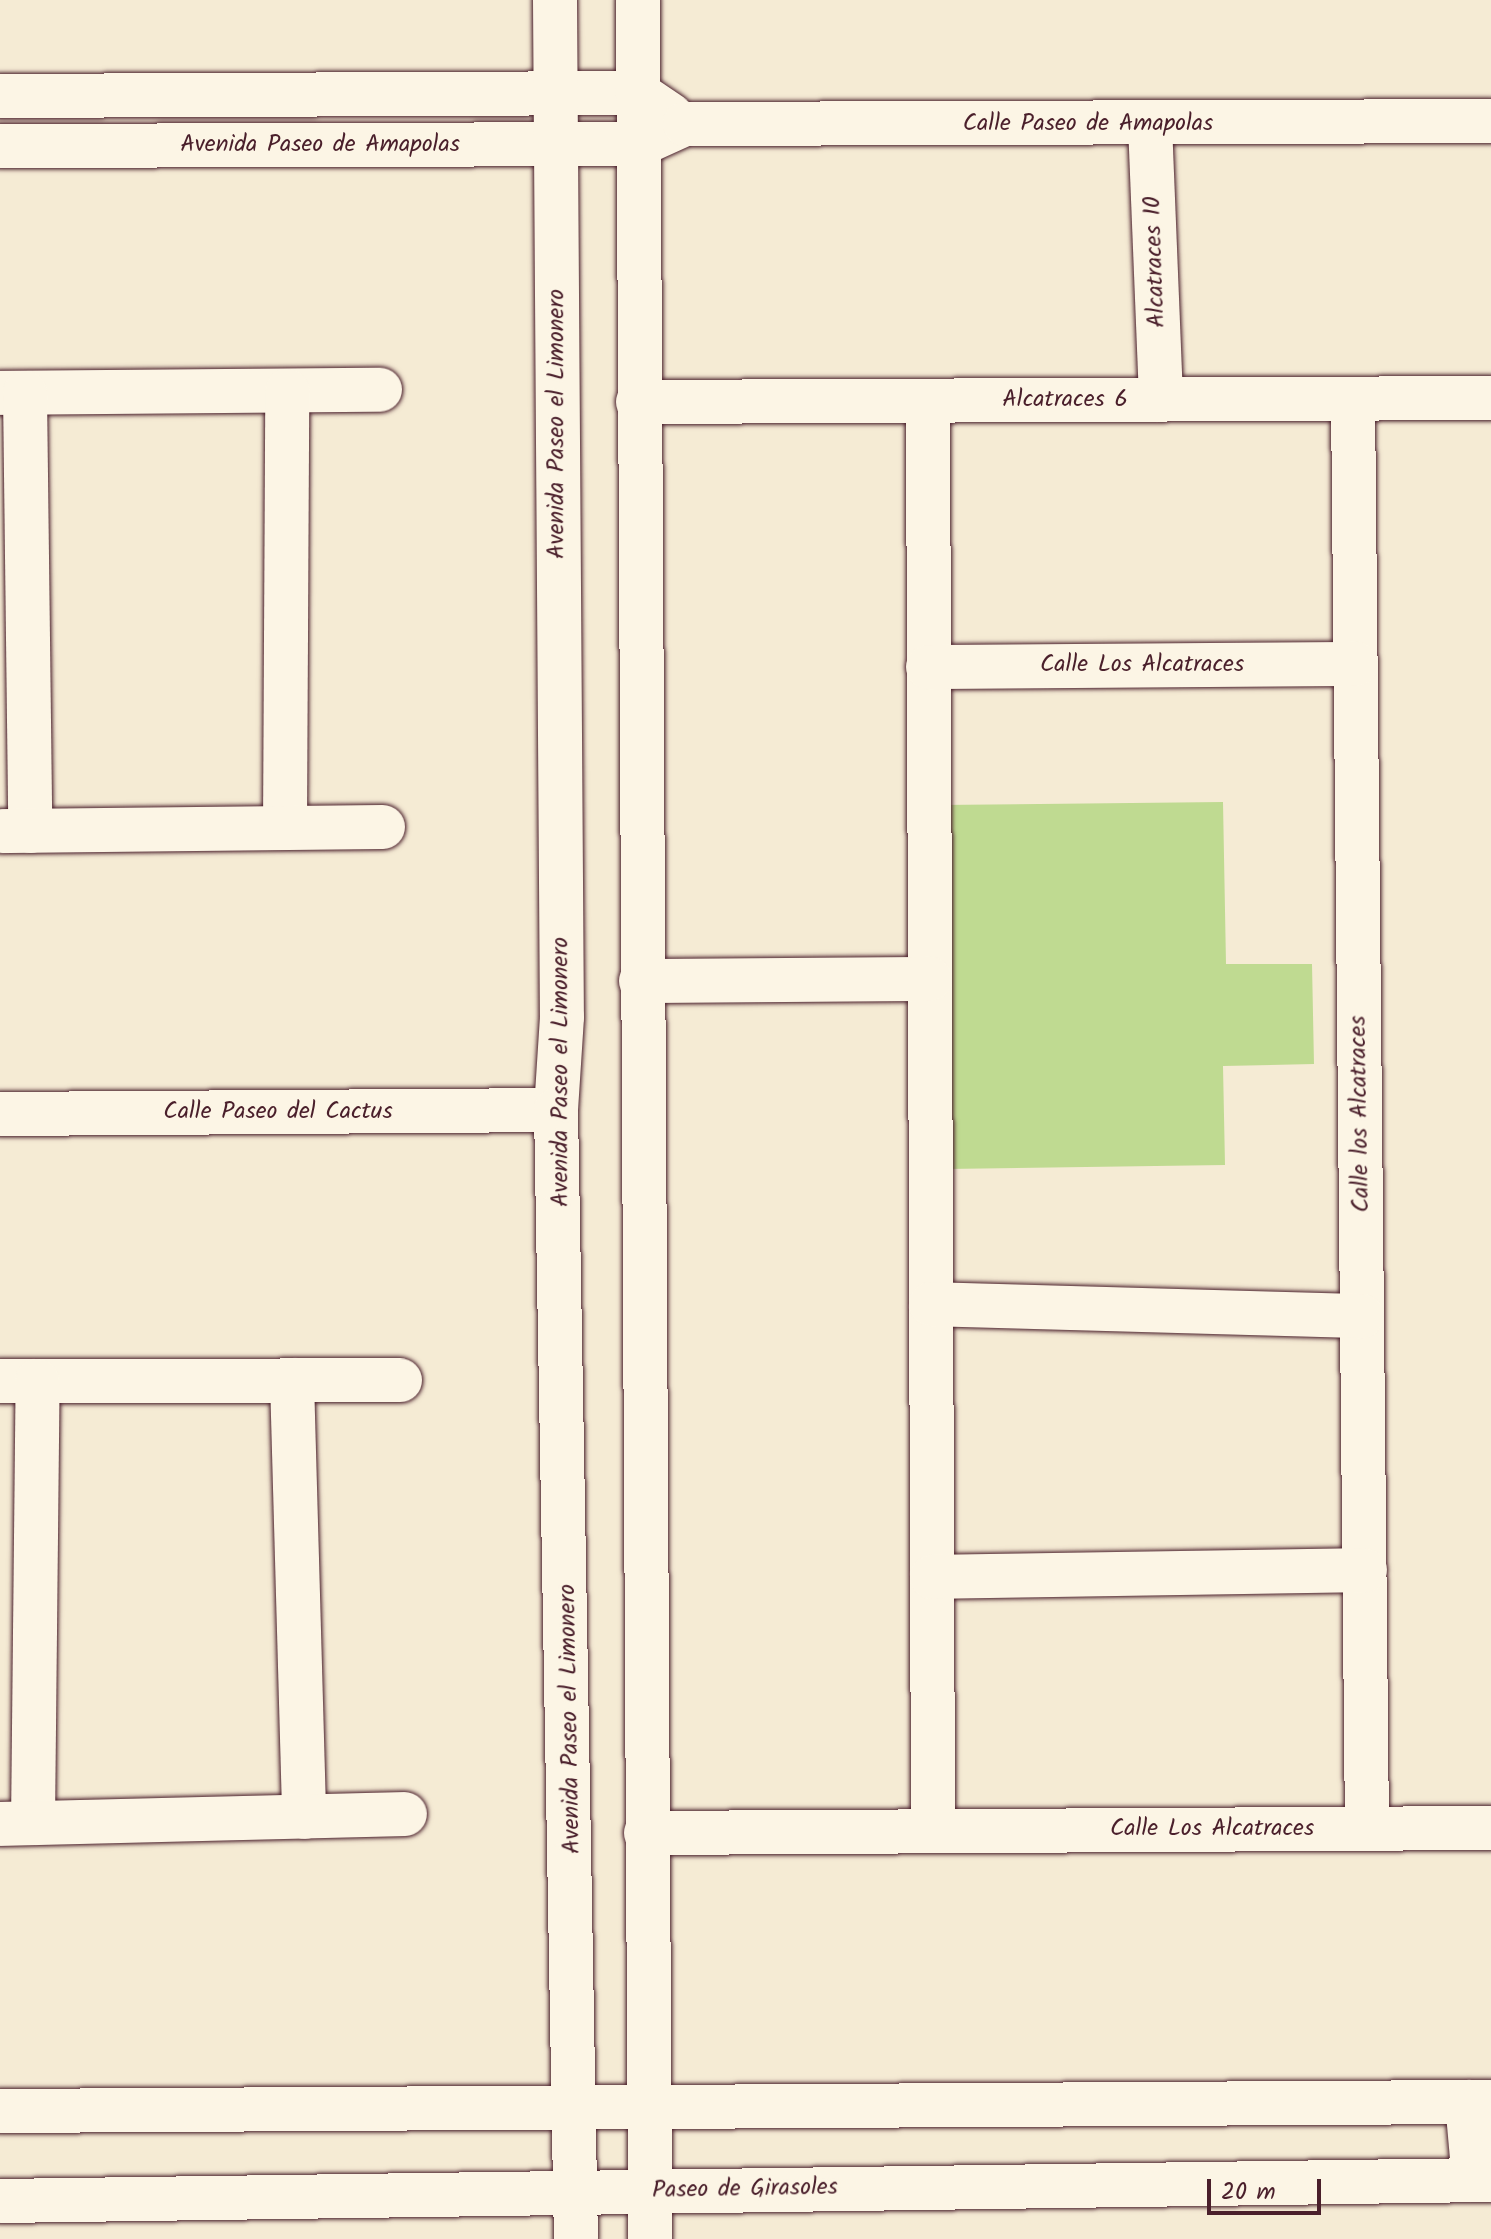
<!DOCTYPE html>
<style>
body{margin:0}
#map{position:relative;width:1491px;height:2239px;overflow:hidden;background:#f5ebd4;font-family:Kalam,sans-serif}
div>[style]{position:absolute}
[style*='--x']{left:calc(var(--x)*1px);top:calc(var(--y)*1px);width:calc(var(--w)*1px);rotate:calc(var(--a)*1deg)}
.green>*{inset:0;background:#bfda91}
.roads{filter:drop-shadow(0 0 2px #4a1f2b) drop-shadow(0 0 2px #4a1f2b)}
.street>*{height:44px;margin:-22px;padding:0 22px;transform-origin:22px;border-radius:22px;background:#fcf5e5}
.secondary>*{height:44px;margin:-22px;padding:0 22px;transform-origin:22px;border-radius:22px;background:#fcf5e5}
span{translate:-50% -50%;white-space:nowrap;text-align:center;line-height:1.15;-webkit-text-stroke:6px #fcf5e5;paint-order:stroke}
.street-label{font-size:24px;color:#4a1f2b}
.scale{position:absolute;left:1207px;top:2179px;width:114px;height:36px;box-sizing:border-box;border:4px solid #4a1f2b;border-top:0;padding-left:10px;font-size:24px;line-height:28px;white-space:nowrap;color:#4a1f2b;-webkit-text-stroke:6px #fcf5e5;paint-order:stroke}
</style>
<div id="map">
<div class="green">
<div style="clip-path:polygon(1223px 802px,1226px 964px,1312px 964px,1314px 1064px,1223px 1066px,1225px 1165px,946px 1169px,939px 805px)"></div>
</div>
<div class="roads">
<div class="street">
<div style="--x:0;--y:96;--w:638;--a:-0.27"></div>
<div style="--x:638;--y:93;--w:40;--a:34"></div>
<div style="--x:1150;--y:124;--w:276;--a:87.7"></div>
<div style="--x:0;--y:146;--w:641;--a:-0.18"></div>
<div style="--x:641;--y:144;--w:48;--a:-24.4"></div>
<div style="--x:685;--y:124;--w:806;--a:-0.21"></div>
<div style="--x:0;--y:393;--w:380;--a:-0.5"></div>
<div style="--x:25;--y:393;--w:438;--a:89.3"></div>
<div style="--x:1353;--y:399;--w:1430;--a:89.44"></div>
<div style="--x:928;--y:401;--w:1430;--a:89.8"></div>
<div style="--x:638;--y:402;--w:853;--a:-0.27"></div>
<div style="--x:928;--y:667;--w:428;--a:-0.4"></div>
<div style="--x:285;--y:828;--w:437;--a:-89.7"></div>
<div style="--x:2;--y:831;--w:381;--a:-0.6"></div>
<div style="--x:641;--y:981;--w:289;--a:-0.4"></div>
<div style="--x:0;--y:1114;--w:556;--a:-0.41"></div>
<div style="--x:931;--y:1304;--w:431;--a:1.6"></div>
<div style="--x:292;--y:1380;--w:437;--a:88.4"></div>
<div style="--x:0;--y:1381;--w:400;--a:-0.1"></div>
<div style="--x:932;--y:1577;--w:433;--a:-0.9"></div>
<div style="--x:33;--y:1823;--w:442;--a:-89.4"></div>
<div style="--x:0;--y:1824;--w:405;--a:-1.4"></div>
<div style="--x:646;--y:1833;--w:845;--a:-0.34"></div>
<div style="--x:1467;--y:2102;--w:78;--a:84.9"></div>
</div>
<div class="secondary">
<div style="--x:555;--y:0;--w:1017;--a:89.61"></div>
<div style="--x:562;--y:1017;--w:93;--a:93.7"></div>
<div style="--x:556;--y:1110;--w:1129;--a:88.99"></div>
<div style="--x:638;--y:0;--w:2239;--a:89.69"></div>
<div style="--x:0;--y:2111;--w:1491;--a:-0.35"></div>
<div style="--x:0;--y:2201;--w:1491;--a:-0.81"></div>
</div>
</div>
<div class="street-label">
<span style="left:1088px;top:124px">Calle Paseo de Amapolas</span>
<span style="left:320px;top:145px">Avenida Paseo de Amapolas</span>
<span style="left:1155px;top:262px;rotate:-92deg">Alcatraces 10</span>
<span style="left:1065px;top:400px">Alcatraces 6</span>
<span style="left:557px;top:424px;rotate:-90deg">Avenida Paseo el Limonero</span>
<span style="left:1142px;top:665px">Calle Los Alcatraces</span>
<span style="left:561px;top:1072px;rotate:-90deg">Avenida Paseo el Limonero</span>
<span style="left:278px;top:1112px">Calle Paseo del Cactus</span>
<span style="left:1360px;top:1114px;rotate:-91deg">Calle los Alcatraces</span>
<span style="left:570px;top:1719px;rotate:-91deg">Avenida Paseo el Limonero</span>
<span style="left:1212px;top:1829px">Calle Los Alcatraces</span>
<span style="left:745px;top:2189px;rotate:-1deg">Paseo de Girasoles</span>
</div>
<div class="scale">20 m</div>
</div>
